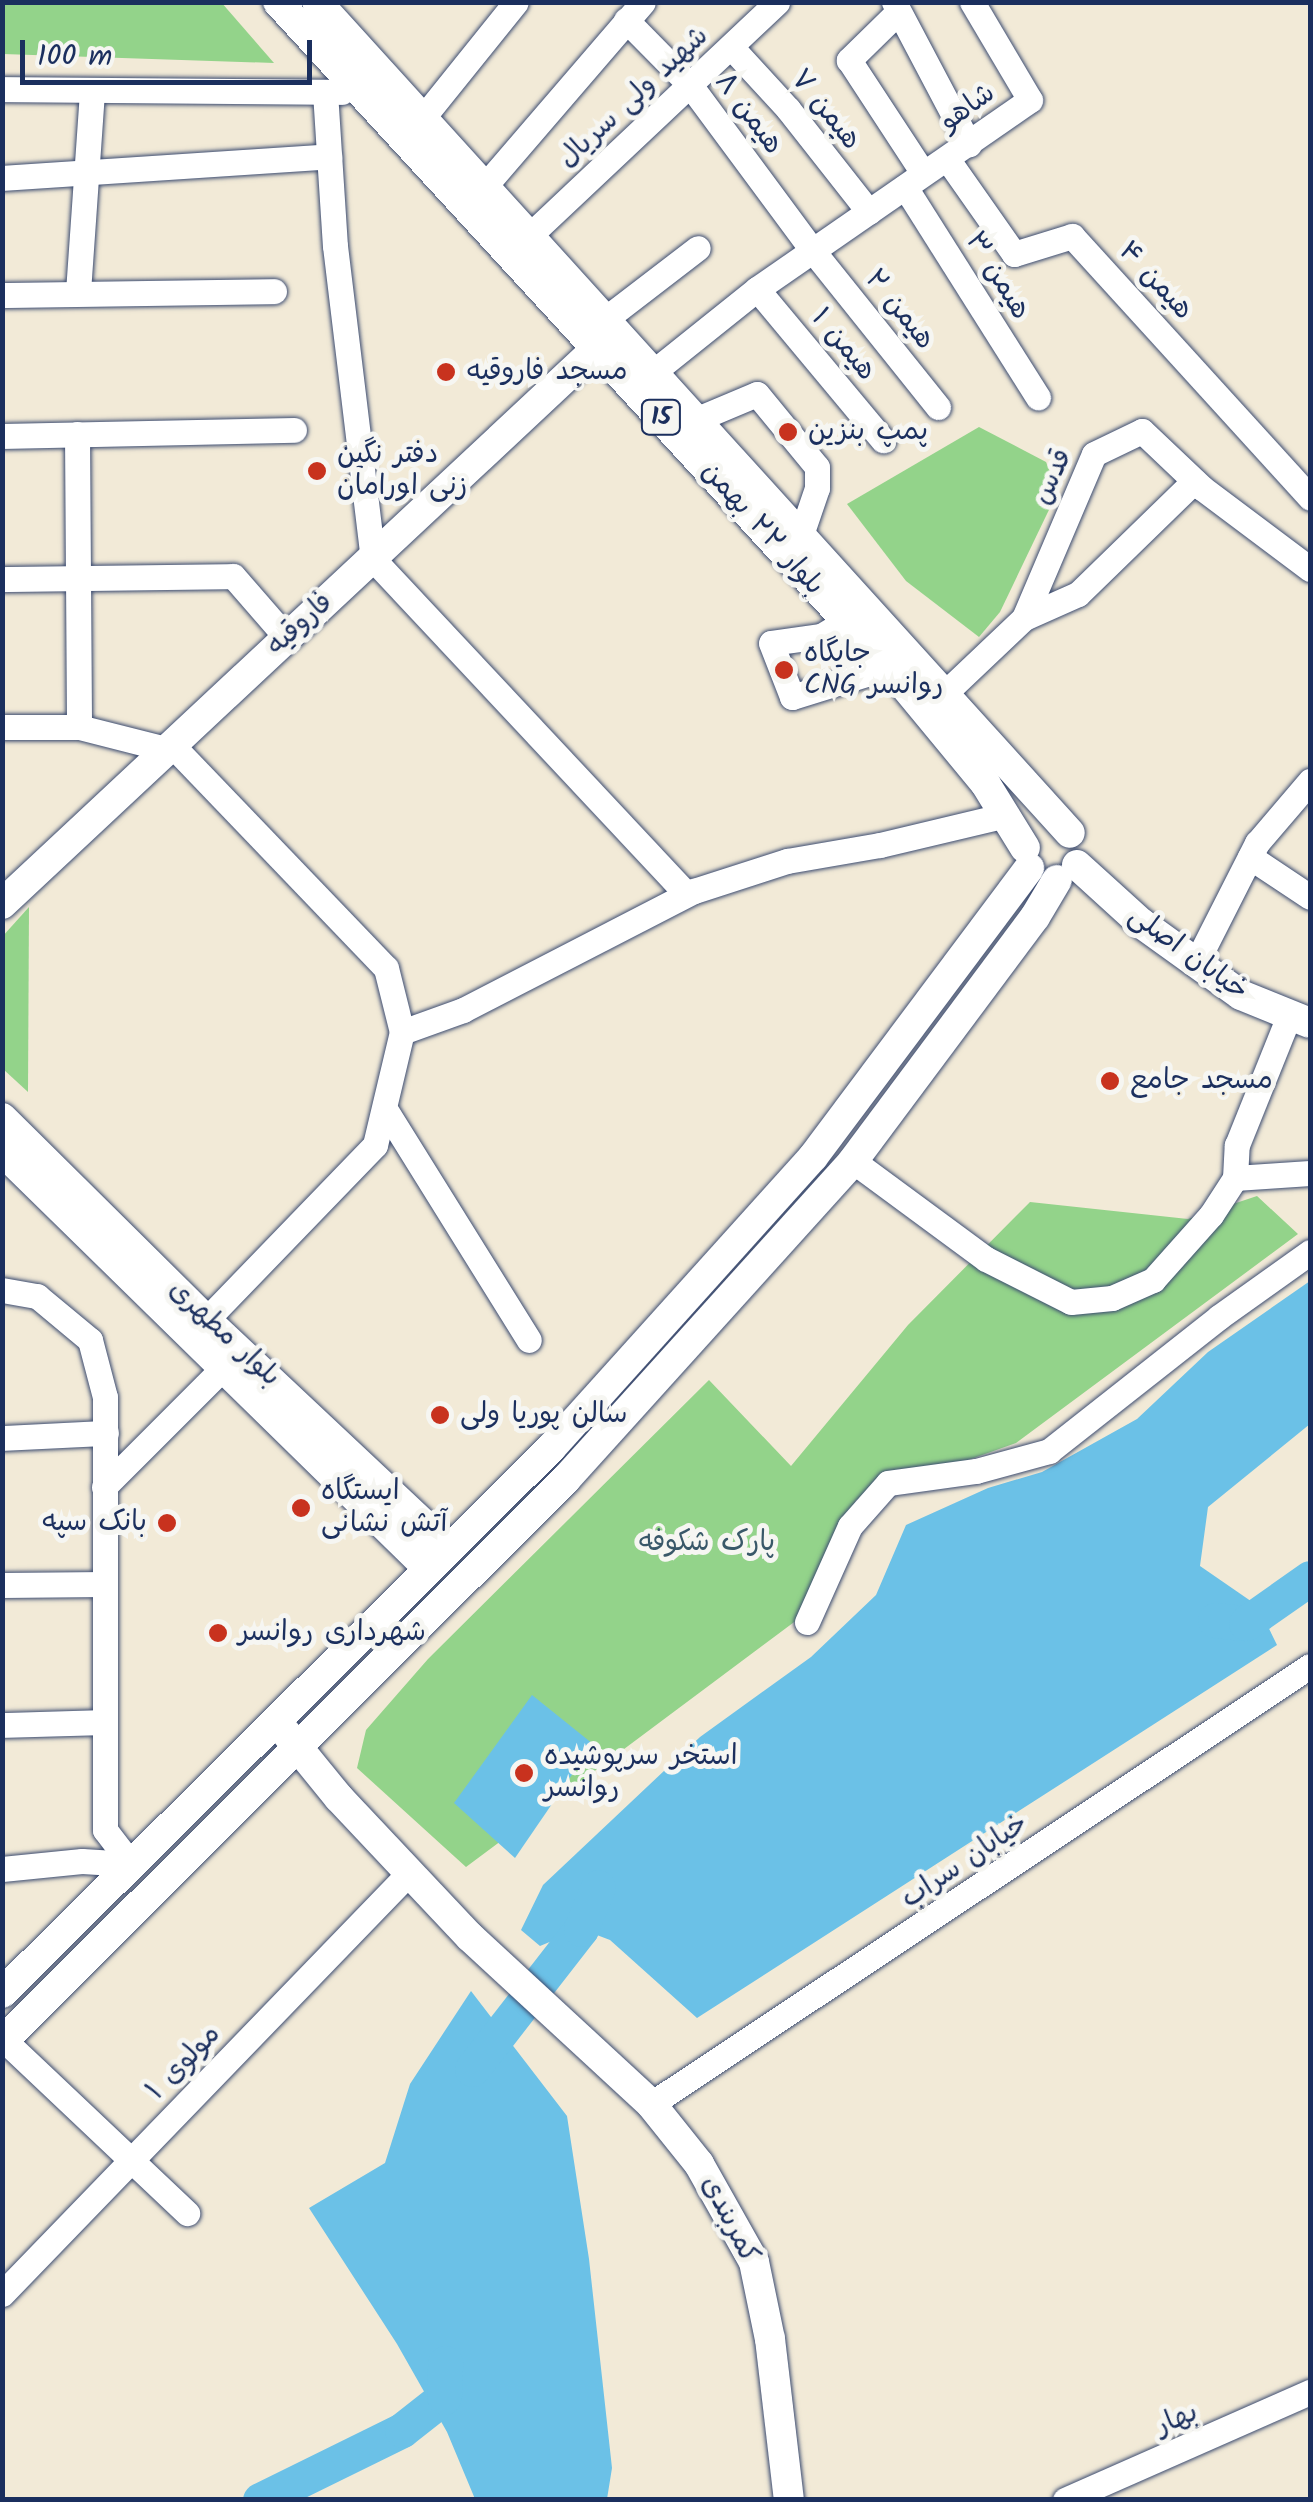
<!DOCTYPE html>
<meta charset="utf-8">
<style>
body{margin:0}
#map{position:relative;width:1313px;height:2502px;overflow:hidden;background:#f2ead7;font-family:Kalam,"Playpen Sans Arabic",sans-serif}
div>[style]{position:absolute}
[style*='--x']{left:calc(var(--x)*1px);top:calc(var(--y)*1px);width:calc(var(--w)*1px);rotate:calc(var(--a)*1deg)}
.green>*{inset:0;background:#93d38a}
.water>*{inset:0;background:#6bc1e7}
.river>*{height:35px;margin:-17.5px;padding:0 17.5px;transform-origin:17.5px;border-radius:17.5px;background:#6bc1e7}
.roads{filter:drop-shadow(0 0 2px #3b4b70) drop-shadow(0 0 2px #3b4b70)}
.minor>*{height:25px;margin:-12.5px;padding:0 12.5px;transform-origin:12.5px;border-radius:12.5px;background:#fff}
.major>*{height:30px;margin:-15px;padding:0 15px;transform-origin:15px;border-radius:15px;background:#fff}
.dots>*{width:28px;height:28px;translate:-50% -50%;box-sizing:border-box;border:5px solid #f6f6f2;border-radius:50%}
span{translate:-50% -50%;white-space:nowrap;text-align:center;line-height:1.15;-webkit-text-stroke:10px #f6f6f2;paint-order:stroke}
.shield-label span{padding:2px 8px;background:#f6f6f2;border:2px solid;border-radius:8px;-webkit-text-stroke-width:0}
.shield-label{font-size:25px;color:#1b2f5e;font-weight:700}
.street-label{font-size:28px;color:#1b2f5e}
.poi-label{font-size:28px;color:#1b2f5e}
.left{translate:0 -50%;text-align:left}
.right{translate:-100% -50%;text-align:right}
.park-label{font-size:28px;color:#395869}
.frame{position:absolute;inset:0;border:5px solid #1b2f5e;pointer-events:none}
.scale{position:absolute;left:20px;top:40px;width:292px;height:45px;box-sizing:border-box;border:5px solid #1b2f5e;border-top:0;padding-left:12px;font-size:30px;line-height:35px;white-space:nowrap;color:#1b2f5e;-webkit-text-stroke:8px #f6f6f2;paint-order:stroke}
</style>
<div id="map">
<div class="green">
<div style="clip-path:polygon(221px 2px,274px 63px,3px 54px,3px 3px)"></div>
<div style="clip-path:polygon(979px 427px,1046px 462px,1058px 491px,1000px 612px,979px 637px,906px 581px,847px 504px)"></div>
<div style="clip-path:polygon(29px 907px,28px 1092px,3px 1069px,2px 937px)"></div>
<div style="clip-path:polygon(1257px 1196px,1298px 1234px,1016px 1443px,856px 1500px,817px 1605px,466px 1867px,357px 1768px,366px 1730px,428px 1659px,709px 1380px,791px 1466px,908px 1325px,1030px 1202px,1188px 1219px)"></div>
</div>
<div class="water">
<div style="clip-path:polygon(1310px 1281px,1310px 1424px,1208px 1507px,1200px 1566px,1258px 1606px,1277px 1645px,697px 2018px,610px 1940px,581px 1929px,540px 1946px,521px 1930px,543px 1885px,700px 1737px,811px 1657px,876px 1595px,906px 1525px,988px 1488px,1042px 1472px,1137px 1419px,1208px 1352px)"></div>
<div style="clip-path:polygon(532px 1695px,593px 1744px,515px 1858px,454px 1803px)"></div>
<div style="clip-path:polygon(471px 1991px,567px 2116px,589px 2259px,612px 2468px,607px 2499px,475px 2499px,447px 2432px,397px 2344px,309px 2208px,385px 2163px,410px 2084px)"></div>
</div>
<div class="river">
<div style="--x:1215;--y:1620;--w:31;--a:6"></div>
<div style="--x:1246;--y:1623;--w:78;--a:-35.1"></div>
<div style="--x:472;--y:2069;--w:177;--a:-52.1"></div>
<div style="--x:581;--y:1929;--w:45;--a:-68"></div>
<div style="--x:260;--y:2500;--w:158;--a:-26.2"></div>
<div style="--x:402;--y:2430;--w:53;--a:-38.2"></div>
<div style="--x:444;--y:2397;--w:34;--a:-88"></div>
</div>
<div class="roads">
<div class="minor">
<div style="--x:894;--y:2;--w:161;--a:62.2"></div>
<div style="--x:898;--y:12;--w:69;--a:135.6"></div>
<div style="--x:849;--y:60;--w:135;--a:56.8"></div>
<div style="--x:626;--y:20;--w:91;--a:45.4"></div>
<div style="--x:690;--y:85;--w:207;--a:53.5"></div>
<div style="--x:813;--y:251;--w:200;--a:51.3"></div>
<div style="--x:732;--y:48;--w:83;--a:47.4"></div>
<div style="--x:788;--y:109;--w:131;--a:51.8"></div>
<div style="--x:2;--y:89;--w:340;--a:0.5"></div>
<div style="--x:325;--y:92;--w:154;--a:86.3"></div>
<div style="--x:335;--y:246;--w:315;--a:83.1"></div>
<div style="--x:373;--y:559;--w:458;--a:46.9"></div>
<div style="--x:421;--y:120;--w:151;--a:-51.2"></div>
<div style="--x:948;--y:160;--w:115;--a:54.9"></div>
<div style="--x:1014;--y:254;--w:61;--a:-17.2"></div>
<div style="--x:1072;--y:236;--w:354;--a:47.7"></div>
<div style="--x:2;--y:178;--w:328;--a:-3.8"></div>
<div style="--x:905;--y:187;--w:249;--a:57.7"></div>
<div style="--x:483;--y:188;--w:245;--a:-49.3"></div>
<div style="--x:529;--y:236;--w:341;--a:-43.3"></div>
<div style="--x:757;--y:289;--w:197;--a:50.2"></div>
<div style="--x:78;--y:292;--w:201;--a:-86"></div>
<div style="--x:2;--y:295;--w:272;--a:-0.8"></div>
<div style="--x:604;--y:320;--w:118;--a:-37.5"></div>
<div style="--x:652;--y:373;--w:134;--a:-38.7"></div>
<div style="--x:757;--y:289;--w:332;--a:-34.7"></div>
<div style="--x:1030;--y:100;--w:114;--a:-120.6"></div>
<div style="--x:695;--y:420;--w:67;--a:-22.8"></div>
<div style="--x:757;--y:394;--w:94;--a:50.6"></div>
<div style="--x:817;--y:467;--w:21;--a:90"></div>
<div style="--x:817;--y:488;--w:50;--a:108.8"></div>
<div style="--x:77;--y:434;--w:293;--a:89.6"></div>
<div style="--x:2;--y:436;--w:292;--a:-1.2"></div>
<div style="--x:2;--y:579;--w:231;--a:-0.7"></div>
<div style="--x:233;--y:576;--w:81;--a:49"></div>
<div style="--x:1024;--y:618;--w:59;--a:-24"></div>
<div style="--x:1078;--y:594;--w:162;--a:-44.2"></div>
<div style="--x:846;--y:621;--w:29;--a:149"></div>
<div style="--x:821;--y:636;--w:50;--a:172"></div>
<div style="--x:771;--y:643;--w:58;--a:68.7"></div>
<div style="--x:792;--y:697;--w:102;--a:-17.2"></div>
<div style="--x:945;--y:693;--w:109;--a:-43.5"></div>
<div style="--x:1024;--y:618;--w:178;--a:-66.9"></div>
<div style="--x:1094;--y:454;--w:53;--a:-25.6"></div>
<div style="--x:1142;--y:431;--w:83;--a:43.5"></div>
<div style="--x:1202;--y:488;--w:135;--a:36.9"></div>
<div style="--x:2;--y:727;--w:77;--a:0"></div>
<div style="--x:79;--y:727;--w:89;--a:14.3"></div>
<div style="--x:171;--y:744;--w:310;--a:46.2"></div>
<div style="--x:386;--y:968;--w:66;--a:76"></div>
<div style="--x:1250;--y:857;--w:72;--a:33.7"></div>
<div style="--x:1196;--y:963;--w:135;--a:-63.1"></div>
<div style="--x:1257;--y:843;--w:82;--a:-49.5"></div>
<div style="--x:385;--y:1109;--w:272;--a:58.1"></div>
<div style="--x:853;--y:1161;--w:165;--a:36.4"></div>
<div style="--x:986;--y:1259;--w:95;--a:26.8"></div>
<div style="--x:1071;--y:1302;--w:41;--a:-5.6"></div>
<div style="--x:1112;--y:1298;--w:45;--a:-23.7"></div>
<div style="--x:1153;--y:1280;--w:87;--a:-48.3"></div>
<div style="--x:1211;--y:1215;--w:44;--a:-57"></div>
<div style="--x:1235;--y:1178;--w:75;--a:-3.8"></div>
<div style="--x:1235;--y:1178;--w:33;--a:-87"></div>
<div style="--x:1237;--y:1145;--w:137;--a:-68.1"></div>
<div style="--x:2;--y:1290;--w:36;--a:10"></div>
<div style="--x:37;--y:1296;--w:69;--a:39.7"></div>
<div style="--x:90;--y:1340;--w:59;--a:75.3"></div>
<div style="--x:105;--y:1397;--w:433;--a:90"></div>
<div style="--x:105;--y:1830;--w:43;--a:52.6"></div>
<div style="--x:206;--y:1320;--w:243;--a:-46"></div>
<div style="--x:375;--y:1145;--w:116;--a:-76.6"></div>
<div style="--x:402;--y:1032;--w:65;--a:-19.8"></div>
<div style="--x:463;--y:1010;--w:260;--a:-27.3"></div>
<div style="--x:694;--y:891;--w:98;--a:-17.9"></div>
<div style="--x:787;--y:861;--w:94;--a:-9.8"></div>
<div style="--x:880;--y:845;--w:130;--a:-13.4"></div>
<div style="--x:2;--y:1438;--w:104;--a:-2.8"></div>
<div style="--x:104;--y:1487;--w:168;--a:-45"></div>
<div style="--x:2;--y:1585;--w:103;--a:-0.6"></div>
<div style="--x:807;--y:1622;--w:105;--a:-65.9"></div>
<div style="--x:850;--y:1526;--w:57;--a:-48.5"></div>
<div style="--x:888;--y:1483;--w:89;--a:-7.8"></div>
<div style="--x:976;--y:1471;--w:76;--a:-15.3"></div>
<div style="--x:1049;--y:1451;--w:216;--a:-38.2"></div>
<div style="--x:1219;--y:1317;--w:112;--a:-35.5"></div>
<div style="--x:2;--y:1725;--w:100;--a:-1.7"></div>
<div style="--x:2;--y:1869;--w:80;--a:-5.7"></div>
<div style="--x:82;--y:1861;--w:49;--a:3.5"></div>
<div style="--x:2;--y:2038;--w:255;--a:43.4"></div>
<div style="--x:651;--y:2104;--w:791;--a:-33.61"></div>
<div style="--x:2;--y:2294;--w:586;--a:-45.97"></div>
<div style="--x:1065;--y:2500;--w:268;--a:-23.8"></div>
</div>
<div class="major">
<div style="--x:278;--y:2;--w:903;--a:47.42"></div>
<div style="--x:889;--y:667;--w:151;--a:50.4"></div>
<div style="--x:985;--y:783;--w:76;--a:58.4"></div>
<div style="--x:317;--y:2;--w:1121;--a:47.82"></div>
<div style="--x:1077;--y:865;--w:86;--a:42.2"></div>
<div style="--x:1141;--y:923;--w:123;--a:35.8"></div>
<div style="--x:1241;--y:995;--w:74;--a:22.1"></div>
<div style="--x:2;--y:904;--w:816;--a:-43.06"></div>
<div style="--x:2;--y:1118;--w:287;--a:44.7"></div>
<div style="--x:206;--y:1320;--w:332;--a:43.2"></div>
<div style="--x:2;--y:1151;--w:596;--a:44.39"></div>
<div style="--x:286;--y:1733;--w:84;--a:50.8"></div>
<div style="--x:339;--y:1798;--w:191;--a:46.7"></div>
<div style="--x:470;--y:1937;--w:246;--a:42.7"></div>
<div style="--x:651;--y:2104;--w:77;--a:51.3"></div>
<div style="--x:699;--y:2164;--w:112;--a:60.7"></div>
<div style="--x:754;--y:2262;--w:79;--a:78.3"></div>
<div style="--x:770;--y:2339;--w:162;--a:83.3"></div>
<div style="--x:2;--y:1993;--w:774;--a:-44.79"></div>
<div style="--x:551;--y:1448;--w:392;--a:-48"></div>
<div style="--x:813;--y:1157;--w:361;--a:-53.2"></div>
<div style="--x:2;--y:2042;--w:797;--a:-44.95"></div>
<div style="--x:566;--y:1479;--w:428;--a:-47.9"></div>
<div style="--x:853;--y:1161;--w:304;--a:-53.3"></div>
<div style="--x:1035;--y:917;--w:43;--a:-59.3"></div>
</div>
</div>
<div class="dots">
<div style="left:446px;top:372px;background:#c8321e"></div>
<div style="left:788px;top:432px;background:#c8321e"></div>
<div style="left:317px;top:471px;background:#c8321e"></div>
<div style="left:784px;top:670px;background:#c8321e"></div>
<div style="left:1110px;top:1081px;background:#c8321e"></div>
<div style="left:440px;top:1415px;background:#c8321e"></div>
<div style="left:301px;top:1508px;background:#c8321e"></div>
<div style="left:167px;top:1523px;background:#c8321e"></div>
<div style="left:218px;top:1633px;background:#c8321e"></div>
<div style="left:524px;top:1773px;background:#c8321e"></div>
</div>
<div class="shield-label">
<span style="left:661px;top:417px">15</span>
</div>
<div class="street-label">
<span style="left:634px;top:98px;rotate:-43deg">شهید ولی سریال</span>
<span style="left:968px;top:108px;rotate:-36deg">شاهو</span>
<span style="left:825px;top:110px;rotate:51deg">هیمن ۷</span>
<span style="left:748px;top:114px;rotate:53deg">هیمن ۸</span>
<span style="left:997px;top:276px;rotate:58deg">هیمن ۳</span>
<span style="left:1155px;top:281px;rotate:47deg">هیمن ۴</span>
<span style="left:899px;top:310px;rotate:51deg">هیمن ۲</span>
<span style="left:843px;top:345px;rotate:50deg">هیمن ۱</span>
<span style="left:1053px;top:477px;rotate:-65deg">قدس</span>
<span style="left:762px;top:529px;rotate:48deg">بلوار ۲۲ بهمن</span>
<span style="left:300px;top:625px;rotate:-42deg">فاروقیه</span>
<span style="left:1188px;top:954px;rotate:36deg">خیابان اصلی</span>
<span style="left:224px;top:1334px;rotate:43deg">بلوار مطهری</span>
<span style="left:965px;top:1862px;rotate:-34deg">خیابان سراب</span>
<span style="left:184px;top:2063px;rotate:-46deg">مولوی ۱</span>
<span style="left:729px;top:2220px;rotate:63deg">کمربندی</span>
<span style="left:1177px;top:2420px;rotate:-23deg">بهار</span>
</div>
<div class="poi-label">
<span class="left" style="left:466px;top:372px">مسجد فاروقیه</span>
<span class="left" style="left:808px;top:432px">پمپ بنزین</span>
<span class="left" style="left:337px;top:471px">دفتر نگین<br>زنی اورامان</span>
<span class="left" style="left:804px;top:670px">جایگاه<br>CNG روانسر</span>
<span class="left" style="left:1130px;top:1081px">مسجد جامع</span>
<span class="left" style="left:460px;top:1415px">سالن پوریا ولی</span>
<span class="left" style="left:321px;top:1508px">ایستگاه<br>آتش نشانی</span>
<span class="right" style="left:147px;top:1523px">بانک سپه</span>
<span class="left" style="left:238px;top:1633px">شهرداری روانسر</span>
<span class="left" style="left:544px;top:1773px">استخر سرپوشیده<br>روانسر</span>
</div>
<div class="park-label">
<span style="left:707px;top:1543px">پارک شکوفه</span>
</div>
<div class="frame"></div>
<div class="scale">100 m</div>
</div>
